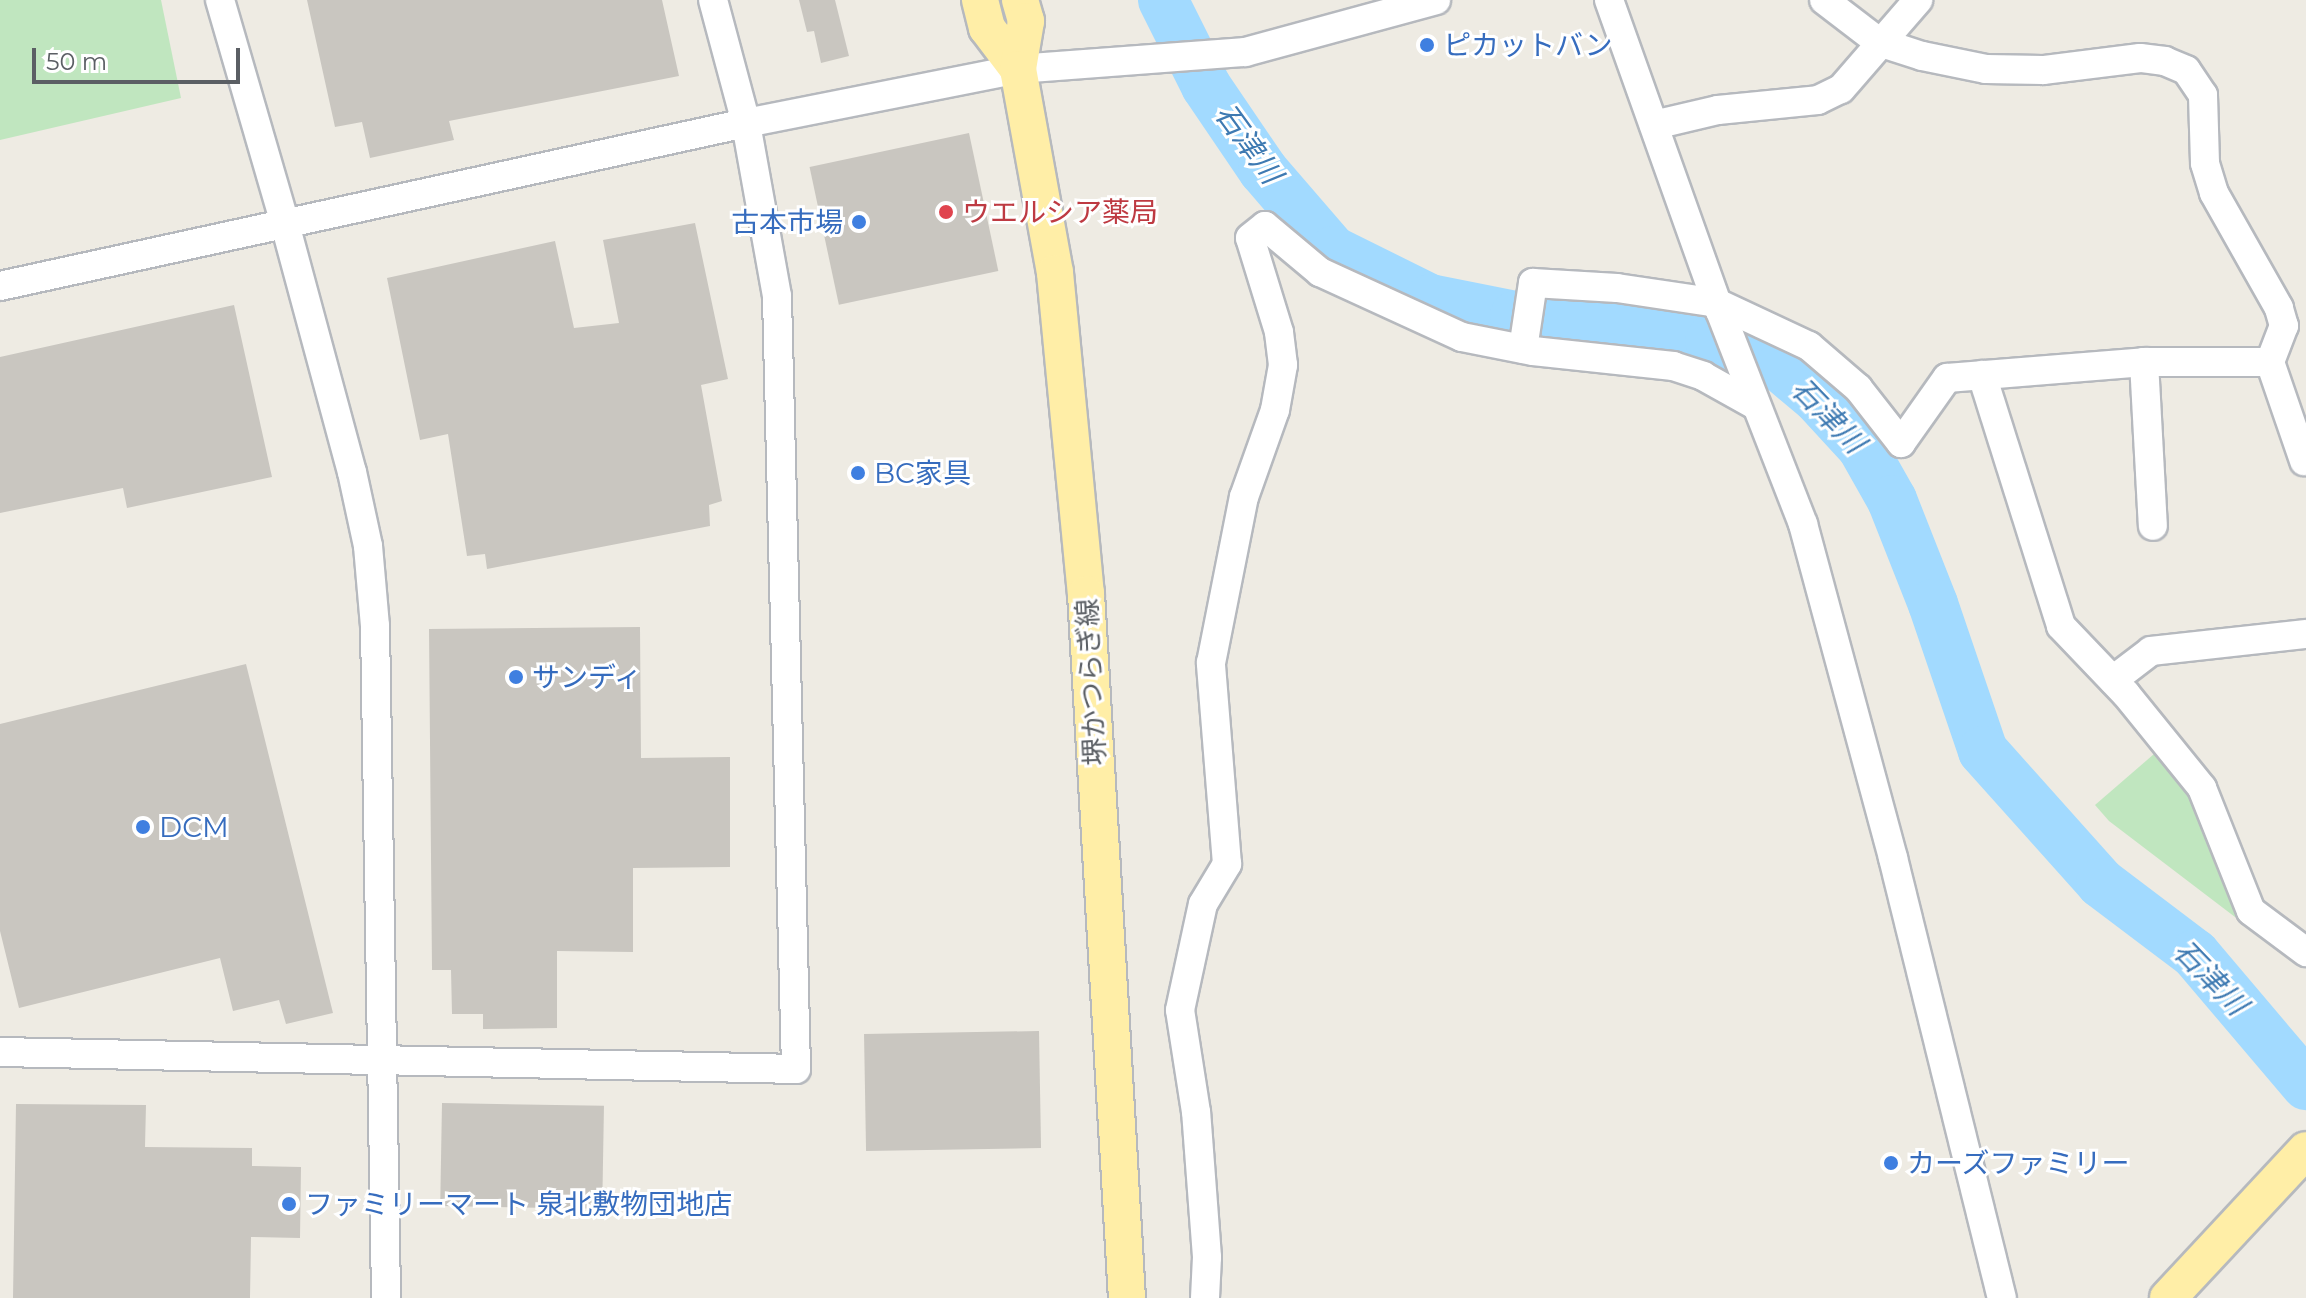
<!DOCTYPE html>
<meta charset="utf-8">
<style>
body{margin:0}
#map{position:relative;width:2306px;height:1298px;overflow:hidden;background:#eeebe3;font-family:Montserrat,"Noto Sans JP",sans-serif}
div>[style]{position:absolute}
.green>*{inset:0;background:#c0e6bf}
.river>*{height:50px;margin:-25px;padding:0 25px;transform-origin:25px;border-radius:25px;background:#a2daff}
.building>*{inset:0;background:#c9c6c0;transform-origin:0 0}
.roads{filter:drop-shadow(2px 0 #b6b9be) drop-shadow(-2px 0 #b6b9be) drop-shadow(0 2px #b6b9be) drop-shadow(0 -2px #b6b9be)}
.minor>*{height:28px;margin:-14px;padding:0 14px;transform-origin:14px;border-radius:14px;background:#fff}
.major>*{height:36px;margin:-18px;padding:0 18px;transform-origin:18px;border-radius:18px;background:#ffeea7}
.dots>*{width:22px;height:22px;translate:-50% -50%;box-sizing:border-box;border:4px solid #fff;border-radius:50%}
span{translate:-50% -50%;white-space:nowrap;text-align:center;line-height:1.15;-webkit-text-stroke:6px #fff;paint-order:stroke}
.shop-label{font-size:28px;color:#366cbe}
.left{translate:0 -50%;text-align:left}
.right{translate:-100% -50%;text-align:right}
.health-label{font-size:28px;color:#be3a42}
.street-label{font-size:28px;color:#5b5f64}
.water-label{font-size:30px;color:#3e7ab2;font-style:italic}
.scale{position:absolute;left:32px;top:48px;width:208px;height:36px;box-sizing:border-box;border:4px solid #5b5f64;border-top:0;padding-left:10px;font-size:24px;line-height:28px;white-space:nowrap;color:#5b5f64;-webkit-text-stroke:6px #fff;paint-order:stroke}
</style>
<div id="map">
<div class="green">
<div style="clip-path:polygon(0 0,161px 0,181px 98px,0 140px)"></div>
<div style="clip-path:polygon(2154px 754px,2189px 796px,2237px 915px,2235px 917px,2109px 821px,2095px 805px)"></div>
</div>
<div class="river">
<div style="left:1163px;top:0;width:96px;rotate:63.4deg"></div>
<div style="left:1206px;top:86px;width:102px;rotate:55.8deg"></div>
<div style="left:1263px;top:170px;width:107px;rotate:49.2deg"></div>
<div style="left:1333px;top:251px;width:108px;rotate:26.3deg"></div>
<div style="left:1430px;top:299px;width:87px;rotate:11.3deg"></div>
<div style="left:1515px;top:316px;width:197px;rotate:7.3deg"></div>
<div style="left:1710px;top:341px;width:75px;rotate:20.4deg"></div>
<div style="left:1780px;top:367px;width:50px;rotate:40.1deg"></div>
<div style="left:1818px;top:399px;width:65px;rotate:47.5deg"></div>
<div style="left:1862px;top:447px;width:61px;rotate:60.5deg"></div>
<div style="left:1892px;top:500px;width:112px;rotate:68.5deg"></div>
<div style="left:1933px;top:604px;width:155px;rotate:71.2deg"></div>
<div style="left:1983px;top:751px;width:177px;rotate:48.2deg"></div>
<div style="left:2101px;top:883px;width:118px;rotate:37.1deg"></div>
<div style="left:2195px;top:954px;width:172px;rotate:49.7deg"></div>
</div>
<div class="building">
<div style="clip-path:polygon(307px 0,662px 0,679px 76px,449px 121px,454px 140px,370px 158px,362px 122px,335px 127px)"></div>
<div style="clip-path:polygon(799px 0,835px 0,849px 56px,821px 63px,814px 31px,807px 32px)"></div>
<div style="left:969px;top:133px;width:141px;height:163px;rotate:78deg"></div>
<div style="clip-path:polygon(695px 223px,728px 379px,701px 385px,722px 501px,709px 505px,710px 526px,487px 569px,485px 554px,467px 556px,448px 434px,420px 440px,387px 278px,555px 241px,574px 328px,619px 323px,603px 240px)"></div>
<div style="clip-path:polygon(234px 305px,272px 477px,127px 508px,123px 488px,0 513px,0 357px)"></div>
<div style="clip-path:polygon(640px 627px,641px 758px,730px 757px,730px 867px,633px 868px,633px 952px,557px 951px,557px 1028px,483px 1029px,483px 1014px,452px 1014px,451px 970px,432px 970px,429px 629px)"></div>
<div style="clip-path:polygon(246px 664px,333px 1013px,286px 1024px,279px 1000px,233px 1011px,220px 958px,19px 1008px,0 931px,0 724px)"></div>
<div style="left:1039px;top:1031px;width:117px;height:175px;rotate:89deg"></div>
<div style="left:442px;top:1103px;width:162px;height:103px;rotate:1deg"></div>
<div style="clip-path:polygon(16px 1104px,146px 1105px,145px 1147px,252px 1148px,252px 1166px,301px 1167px,300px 1238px,251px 1237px,250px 1298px,13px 1298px)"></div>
</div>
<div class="roads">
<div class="minor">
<div style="left:220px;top:0;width:233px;rotate:73.8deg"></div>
<div style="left:285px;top:224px;width:257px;rotate:74.9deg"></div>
<div style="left:352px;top:472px;width:76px;rotate:77.8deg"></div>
<div style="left:368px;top:546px;width:80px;rotate:85deg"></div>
<div style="left:375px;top:626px;width:672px;rotate:89.06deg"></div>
<div style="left:1609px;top:0;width:330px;rotate:70.4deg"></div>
<div style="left:1720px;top:311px;width:229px;rotate:68.7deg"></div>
<div style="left:1803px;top:524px;width:346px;rotate:74.9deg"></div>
<div style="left:1893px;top:858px;width:453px;rotate:76.1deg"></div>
<div style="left:1654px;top:125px;width:66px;rotate:-13.2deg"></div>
<div style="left:1718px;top:110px;width:100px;rotate:-5.7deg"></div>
<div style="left:1818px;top:100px;width:25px;rotate:-26deg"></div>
<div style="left:1841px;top:89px;width:118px;rotate:-49.1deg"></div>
<div style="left:0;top:286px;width:764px;rotate:-12.33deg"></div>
<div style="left:746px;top:123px;width:277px;rotate:-11.2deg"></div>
<div style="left:1018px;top:69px;width:228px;rotate:-4.3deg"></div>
<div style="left:1245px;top:52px;width:198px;rotate:-15.2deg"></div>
<div style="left:1523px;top:349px;width:67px;rotate:-81.4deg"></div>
<div style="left:1533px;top:283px;width:84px;rotate:3.4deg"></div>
<div style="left:1617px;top:288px;width:101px;rotate:8.5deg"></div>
<div style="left:1717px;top:303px;width:102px;rotate:25.1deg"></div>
<div style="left:1809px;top:346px;width:65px;rotate:40.6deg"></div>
<div style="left:1858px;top:388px;width:70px;rotate:52deg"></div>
<div style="left:1901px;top:443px;width:80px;rotate:-54.7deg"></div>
<div style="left:1947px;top:378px;width:198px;rotate:-4.6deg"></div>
<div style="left:2144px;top:362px;width:126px"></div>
<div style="left:2270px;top:362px;width:39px;rotate:-69deg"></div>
<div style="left:2284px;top:326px;width:19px;rotate:-106deg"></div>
<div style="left:2279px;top:308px;width:132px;rotate:-119.5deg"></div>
<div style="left:2214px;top:193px;width:31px;rotate:-107deg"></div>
<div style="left:2205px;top:163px;width:68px;rotate:-91.7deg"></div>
<div style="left:2203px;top:95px;width:30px;rotate:-124deg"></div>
<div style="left:2186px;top:70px;width:23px;rotate:-157deg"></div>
<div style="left:2165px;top:61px;width:25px;rotate:-173deg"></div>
<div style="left:2140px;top:58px;width:98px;rotate:172.9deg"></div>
<div style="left:2043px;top:70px;width:57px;rotate:-179deg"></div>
<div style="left:1986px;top:69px;width:65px;rotate:-168.5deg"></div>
<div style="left:1922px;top:56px;width:45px;rotate:-162deg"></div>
<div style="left:1879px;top:42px;width:69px;rotate:-142.6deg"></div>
<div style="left:2144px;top:362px;width:164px;rotate:86.9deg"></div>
<div style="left:2270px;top:362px;width:105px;rotate:71deg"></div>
<div style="left:1982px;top:375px;width:263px;rotate:72.5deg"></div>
<div style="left:2061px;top:626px;width:94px;rotate:46.3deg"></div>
<div style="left:2126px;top:694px;width:121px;rotate:51deg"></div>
<div style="left:2202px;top:788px;width:132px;rotate:68.3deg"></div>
<div style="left:2251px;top:911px;width:69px;rotate:36.7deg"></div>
<div style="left:2113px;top:680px;width:48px;rotate:-37.3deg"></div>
<div style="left:2151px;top:651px;width:156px;rotate:-6.3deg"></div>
<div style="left:0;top:1052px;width:796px;rotate:1.22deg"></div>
<div style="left:796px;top:1069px;width:773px;rotate:-91.41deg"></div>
<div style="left:777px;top:296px;width:176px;rotate:-100.2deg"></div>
<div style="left:746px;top:123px;width:127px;rotate:-105deg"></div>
<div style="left:1205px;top:1298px;width:41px;rotate:-87.2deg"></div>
<div style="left:1207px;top:1257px;width:145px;rotate:-94.3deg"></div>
<div style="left:1196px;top:1112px;width:103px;rotate:-98.9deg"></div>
<div style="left:1180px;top:1010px;width:108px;rotate:-77.8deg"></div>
<div style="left:1203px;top:904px;width:47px;rotate:-59deg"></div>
<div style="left:1227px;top:864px;width:202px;rotate:-94.6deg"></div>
<div style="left:1211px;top:663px;width:169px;rotate:-78.8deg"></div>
<div style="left:1244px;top:497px;width:92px;rotate:-70.4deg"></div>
<div style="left:1275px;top:410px;width:46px;rotate:-79.9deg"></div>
<div style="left:1283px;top:365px;width:33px;rotate:-97deg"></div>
<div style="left:1279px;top:332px;width:98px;rotate:-107.1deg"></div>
<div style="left:1250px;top:238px;width:19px;rotate:-39deg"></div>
<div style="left:1265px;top:226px;width:72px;rotate:39.9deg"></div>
<div style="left:1320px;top:272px;width:156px;rotate:24.6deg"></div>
<div style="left:1462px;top:337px;width:72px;rotate:11.2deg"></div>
<div style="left:1533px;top:351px;width:141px;rotate:6.1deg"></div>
<div style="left:1673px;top:366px;width:32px;rotate:18deg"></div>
<div style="left:1703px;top:376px;width:60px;rotate:29.1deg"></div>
</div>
<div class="major">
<div style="left:980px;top:0;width:29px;rotate:76deg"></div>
<div style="left:987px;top:28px;width:51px;rotate:52.9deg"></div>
<div style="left:1020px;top:0;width:22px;rotate:74deg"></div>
<div style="left:1026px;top:21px;width:49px;rotate:99.5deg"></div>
<div style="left:1018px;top:69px;width:207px;rotate:79.7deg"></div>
<div style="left:1055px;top:273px;width:322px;rotate:84.5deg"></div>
<div style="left:1086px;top:594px;width:705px;rotate:86.67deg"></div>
<div style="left:2168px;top:1298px;width:202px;rotate:-47deg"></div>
</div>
</div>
<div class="dots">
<div style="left:1427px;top:45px;background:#3f7fe0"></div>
<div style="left:946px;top:212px;background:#e0444e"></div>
<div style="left:859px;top:222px;background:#3f7fe0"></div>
<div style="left:858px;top:473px;background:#3f7fe0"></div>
<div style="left:516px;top:677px;background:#3f7fe0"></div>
<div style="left:143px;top:827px;background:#3f7fe0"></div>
<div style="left:1891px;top:1163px;background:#3f7fe0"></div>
<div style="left:289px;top:1204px;background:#3f7fe0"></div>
</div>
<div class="shop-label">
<span class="left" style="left:1443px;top:45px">ピカットバン</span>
<span class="right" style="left:843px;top:222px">古本市場</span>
<span class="left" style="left:874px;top:473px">BC家具</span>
<span class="left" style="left:532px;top:677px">サンディ</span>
<span class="left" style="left:159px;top:827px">DCM</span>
<span class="left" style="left:1907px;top:1163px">カーズファミリー</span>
<span class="left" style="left:305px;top:1204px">ファミリーマート 泉北敷物団地店</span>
</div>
<div class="health-label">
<span class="left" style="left:962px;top:212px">ウエルシア薬局</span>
</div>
<div class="street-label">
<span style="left:1091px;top:682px;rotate:-93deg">堺かつらぎ線</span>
</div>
<div class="water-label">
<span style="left:1248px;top:144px;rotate:54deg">石津川</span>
<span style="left:1828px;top:416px;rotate:46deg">石津川</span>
<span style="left:2210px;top:978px;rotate:46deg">石津川</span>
</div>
<div class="scale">50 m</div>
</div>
